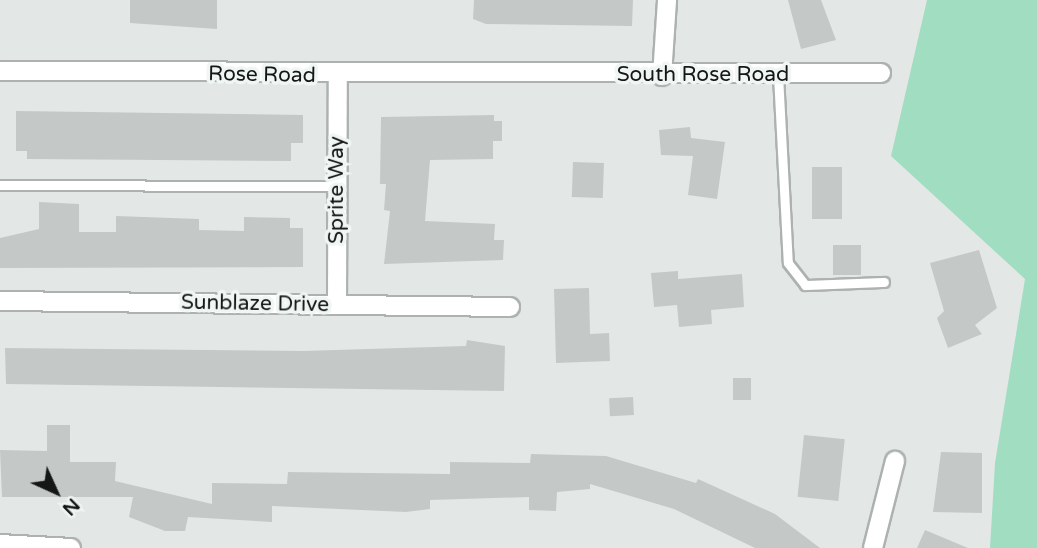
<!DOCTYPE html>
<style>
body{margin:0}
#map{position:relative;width:1037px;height:548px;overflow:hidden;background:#e3e8e6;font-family:"Varela Round",sans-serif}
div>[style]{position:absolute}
.green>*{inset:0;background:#a0ddc1}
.building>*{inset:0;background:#c4c9c7;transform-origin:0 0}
.roads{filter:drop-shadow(2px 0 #adb2af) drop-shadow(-2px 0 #adb2af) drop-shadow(0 2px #adb2af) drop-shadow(0 -2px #adb2af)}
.lane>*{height:9px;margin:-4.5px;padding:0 4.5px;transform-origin:4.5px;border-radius:4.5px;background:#fff}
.street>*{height:18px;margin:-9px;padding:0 9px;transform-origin:9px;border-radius:9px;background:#fff}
span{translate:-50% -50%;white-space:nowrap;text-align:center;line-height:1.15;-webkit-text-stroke:7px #f0f6f3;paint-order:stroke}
.street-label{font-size:21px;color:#151716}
.north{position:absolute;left:21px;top:457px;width:70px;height:70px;-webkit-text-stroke:5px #f0f6f3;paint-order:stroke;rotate:135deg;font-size:19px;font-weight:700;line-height:28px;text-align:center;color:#151716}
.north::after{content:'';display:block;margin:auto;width:24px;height:32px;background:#151716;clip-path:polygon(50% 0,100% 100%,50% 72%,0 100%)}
</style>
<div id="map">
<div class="green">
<div style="clip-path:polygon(927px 0,1037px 0,1037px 548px,990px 548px,995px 463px,1025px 279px,891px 156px)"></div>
</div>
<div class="building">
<div style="clip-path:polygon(130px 0,217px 0,217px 29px,130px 23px)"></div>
<div style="clip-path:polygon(474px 0,633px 0,632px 26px,486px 24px,473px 19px)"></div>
<div style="clip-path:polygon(788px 0,821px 0,836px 40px,801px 49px)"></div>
<div style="clip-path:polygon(16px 111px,303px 115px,303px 143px,291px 143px,291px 161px,27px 159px,27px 151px,16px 151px)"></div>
<div style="clip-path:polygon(494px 115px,494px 121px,502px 121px,502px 141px,493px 141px,493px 159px,430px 160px,425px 221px,495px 224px,494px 240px,504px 240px,503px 260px,384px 264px,390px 211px,384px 210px,386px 184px,380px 184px,381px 117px)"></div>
<div style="clip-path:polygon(690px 127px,691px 138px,725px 142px,717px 199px,688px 195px,693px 156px,661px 155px,659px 130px)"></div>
<div style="left:573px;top:162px;width:31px;height:35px;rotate:2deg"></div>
<div style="left:812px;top:167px;width:30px;height:52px"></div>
<div style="clip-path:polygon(39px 202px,79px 204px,79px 232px,116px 232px,116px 216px,199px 219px,199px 230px,244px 231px,244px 217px,290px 218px,290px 228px,303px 228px,303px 267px,0 268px,0 238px,39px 229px)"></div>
<div style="left:833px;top:245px;width:28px;height:30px"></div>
<div style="clip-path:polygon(979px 250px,997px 308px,975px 325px,982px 334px,948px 348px,937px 318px,944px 311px,930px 263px)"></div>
<div style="clip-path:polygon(678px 271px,678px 279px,742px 274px,744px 307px,711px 310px,712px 324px,679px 327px,677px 305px,654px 307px,651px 273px)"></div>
<div style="clip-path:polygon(589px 288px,590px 334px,609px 333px,610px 361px,556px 363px,554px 289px)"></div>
<div style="clip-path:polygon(467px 340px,505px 346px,504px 391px,6px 384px,5px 348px,303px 351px,466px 346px)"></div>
<div style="left:733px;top:378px;width:18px;height:22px"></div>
<div style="left:633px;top:397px;width:18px;height:24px;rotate:87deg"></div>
<div style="clip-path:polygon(47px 425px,70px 425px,70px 462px,116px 462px,115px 481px,212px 504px,212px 483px,287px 484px,288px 472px,450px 474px,450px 462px,530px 463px,531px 454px,606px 456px,696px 483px,698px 479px,775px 514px,820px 548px,755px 548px,674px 509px,590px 484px,590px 489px,557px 492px,556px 511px,529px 510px,529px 497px,430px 500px,430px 509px,406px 512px,272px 506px,272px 522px,188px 517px,185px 531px,165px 531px,129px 517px,133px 497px,2px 497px,0 450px,47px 451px)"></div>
<div style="left:804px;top:435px;width:41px;height:62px;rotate:6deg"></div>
<div style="clip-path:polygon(941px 452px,982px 453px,982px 513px,933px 512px)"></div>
<div style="clip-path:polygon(925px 530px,968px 548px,917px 548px)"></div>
</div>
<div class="roads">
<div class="lane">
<div style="left:778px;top:75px;width:188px;rotate:87deg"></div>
<div style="left:788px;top:263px;width:28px;rotate:52deg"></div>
<div style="left:805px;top:285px;width:79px;rotate:-2.2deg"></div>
<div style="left:0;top:185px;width:337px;rotate:0.2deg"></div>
</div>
<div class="street">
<div style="left:0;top:71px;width:881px;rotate:0.13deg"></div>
<div style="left:662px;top:76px;width:76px;rotate:-86.2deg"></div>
<div style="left:0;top:301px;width:510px;rotate:0.67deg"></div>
<div style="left:337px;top:305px;width:230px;rotate:-89.8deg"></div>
<div style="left:0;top:544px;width:71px;rotate:3.2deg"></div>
<div style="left:873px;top:548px;width:90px;rotate:-75.8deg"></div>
</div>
</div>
<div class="street-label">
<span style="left:262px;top:75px;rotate:1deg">Rose Road</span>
<span style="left:703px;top:75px">South Rose Road</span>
<span style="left:337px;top:190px;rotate:-90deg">Sprite Way</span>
<span style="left:255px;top:304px;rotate:1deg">Sunblaze Drive</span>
</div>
<div class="north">N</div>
</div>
